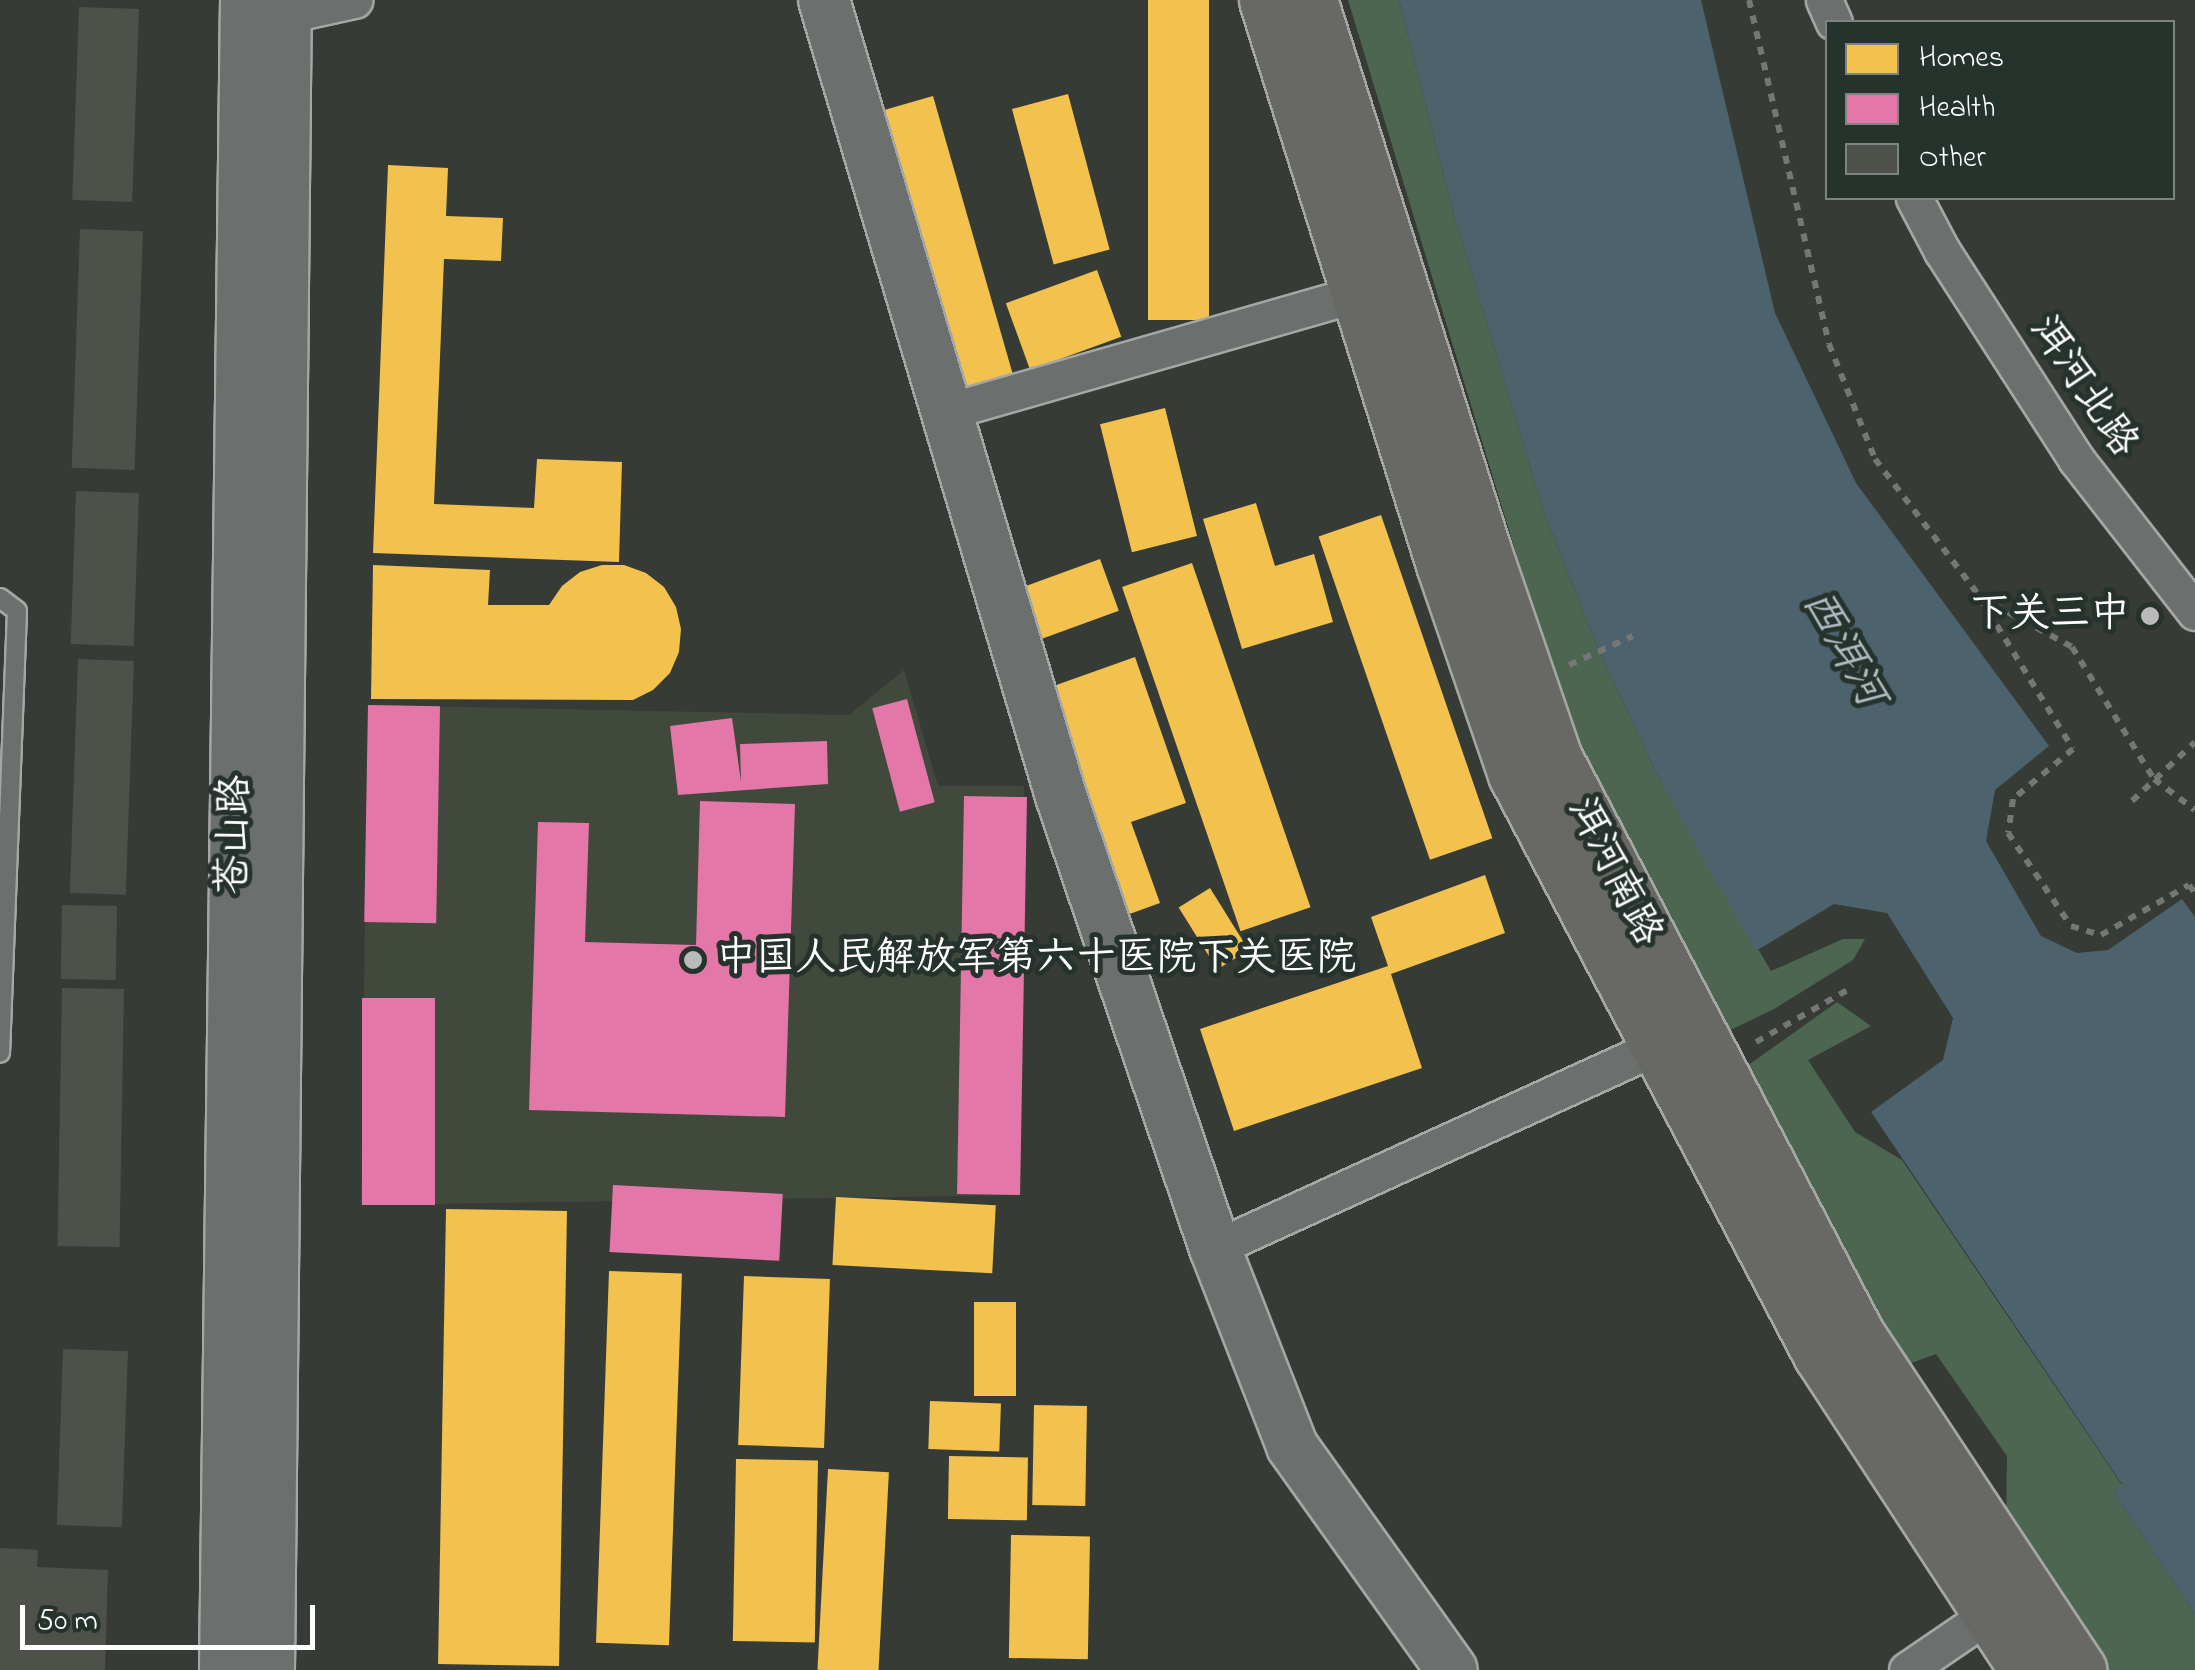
<!DOCTYPE html>
<meta charset="utf-8">
<style>
body{margin:0}
#map{position:relative;width:2195px;height:1670px;overflow:hidden;background:#363b36;font-family:"Indie Flower","LXGW WenKai TC",sans-serif}
div>[style]{position:absolute}
.built>*{inset:0;background:#41493d}
.green>*{inset:0;background:#4c6651}
.water>*{inset:0;background:#4c626d}
.homes>*{inset:0;background:#f2c14e;transform-origin:0 0}
.health>*{inset:0;background:#e377a8;transform-origin:0 0}
.building>*{inset:0;background:#4e504a;transform-origin:0 0}
.path>*{height:6px;margin-top:-3px;transform-origin:0;background:repeating-linear-gradient(90deg,#757776 0 8px,transparent 0 16px)}
.roads{filter:drop-shadow(2px 0 #a5a7a5) drop-shadow(-2px 0 #a5a7a5) drop-shadow(0 2px #a5a7a5) drop-shadow(0 -2px #a5a7a5)}
.lane>*{height:18px;margin:-9px;padding:0 9px;transform-origin:9px;border-radius:9px;background:#6b6f6d}
.street>*{height:35px;margin:-17.5px;padding:0 17.5px;transform-origin:17.5px;border-radius:17.5px;background:#6b6f6d}
.secondary>*{height:50px;margin:-25px;padding:0 25px;transform-origin:25px;border-radius:25px;background:#6b6f6d}
.primary>*{height:55px;margin:-27.5px;padding:0 27.5px;transform-origin:27.5px;border-radius:27.5px;background:#686965}
.dots>*{width:28px;height:28px;translate:-50% -50%;box-sizing:border-box;border:5px solid #26332d;border-radius:50%}
span{translate:-50% -50%;white-space:nowrap;text-align:center;line-height:1.15;-webkit-text-stroke:10px #26332d;paint-order:stroke}
.street-label{font-size:40px;color:#fff}
.poi-label{font-size:40px;color:#fff}
.right{translate:-100% -50%;text-align:right}
.left{translate:0 -50%;text-align:left}
.water-label{font-size:42px;color:#afbac0;font-style:italic}
.legend{position:absolute;left:1825px;top:20px;width:350px;height:180px;box-sizing:border-box;background:#26332d;border:2px solid #7d8581;margin:0;padding:12px 18px;list-style:none;font-size:30px;color:#fff}
.legend li{display:flex;align-items:center;gap:20px;height:50px}
.legend b{width:50px;border:2px solid #7d8581}
.scale{position:absolute;left:20px;top:1605px;width:295px;height:45px;box-sizing:border-box;border:5px solid #fff;border-top:0;padding-left:12px;font-size:30px;line-height:35px;white-space:nowrap;color:#fff;-webkit-text-stroke:8px #26332d;paint-order:stroke}
</style>
<div id="map">
<div class="built">
<div style="clip-path:polygon(904px 670px,938px 786px,1024px 786px,1020px 1195px,361px 1205px,368px 705px,849px 715px)"></div>
</div>
<div class="green">
<div style="clip-path:polygon(1348px 0,1399px 0,1451px 204px,1544px 512px,1598px 648px,1660px 781px,1771px 971px,1843px 939px,1865px 939px,1853px 960px,1774px 1009px,1716px 1037px,1577px 754px)"></div>
<div style="clip-path:polygon(1837px 1002px,1871px 1026px,1808px 1060px,1855px 1132px,1902px 1160px,2122px 1485px,2114px 1493px,2195px 1614px,2195px 1670px,2104px 1670px,2006px 1527px,2007px 1456px,1936px 1354px,1900px 1367px,1740px 1071px)"></div>
</div>
<div class="water">
<div style="clip-path:polygon(1399px 0,1701px 0,1775px 313px,1856px 483px,2049px 746px,1995px 790px,1986px 841px,2041px 936px,2077px 953px,2108px 950px,2182px 899px,2195px 917px,2195px 1614px,2114px 1493px,2122px 1484px,1871px 1112px,1943px 1060px,1953px 1018px,1887px 913px,1834px 904px,1756px 951px,1660px 781px,1598px 648px,1544px 512px,1451px 204px)"></div>
</div>
<div class="homes">
<div style="left:1148px;top:0;width:61px;height:320px"></div>
<div style="left:1068px;top:94px;width:161px;height:58px;rotate:75deg"></div>
<div style="left:933px;top:96px;width:289px;height:57px;rotate:74deg"></div>
<div style="clip-path:polygon(388px 165px,448px 168px,446px 216px,503px 218px,501px 261px,444px 259px,434px 504px,534px 508px,537px 459px,622px 462px,619px 562px,373px 553px)"></div>
<div style="left:1097px;top:270px;width:71px;height:97px;rotate:70deg"></div>
<div style="left:1165px;top:408px;width:132px;height:67px;rotate:76deg"></div>
<div style="clip-path:polygon(1256px 503px,1275px 566px,1314px 554px,1333px 622px,1242px 649px,1203px 519px)"></div>
<div style="left:1381px;top:515px;width:342px;height:66px;rotate:71deg"></div>
<div style="left:1100px;top:559px;width:55px;height:81px;rotate:70deg"></div>
<div style="left:1192px;top:563px;width:364px;height:74px;rotate:71deg"></div>
<div style="clip-path:polygon(373px 565px,490px 570px,488px 605px,549px 605px,562px 586px,580px 572px,602px 565px,624px 565px,646px 573px,664px 587px,676px 607px,681px 629px,679px 652px,670px 673px,653px 690px,633px 700px,371px 699px)"></div>
<div style="clip-path:polygon(1135px 657px,1186px 803px,1131px 822px,1160px 903px,1124px 916px,1045px 689px)"></div>
<div style="clip-path:polygon(1485px 875px,1505px 933px,1391px 974px,1422px 1068px,1234px 1131px,1200px 1029px,1388px 966px,1371px 917px)"></div>
<div style="left:1210px;top:888px;width:73px;height:37px;rotate:58deg"></div>
<div style="left:836px;top:1197px;width:160px;height:68px;rotate:3deg"></div>
<div style="left:446px;top:1209px;width:121px;height:455px;rotate:1deg"></div>
<div style="left:609px;top:1271px;width:73px;height:372px;rotate:2deg"></div>
<div style="left:744px;top:1276px;width:86px;height:169px;rotate:2deg"></div>
<div style="left:974px;top:1302px;width:42px;height:94px"></div>
<div style="left:930px;top:1401px;width:71px;height:48px;rotate:2deg"></div>
<div style="left:1034px;top:1405px;width:53px;height:100px;rotate:1deg"></div>
<div style="left:949px;top:1456px;width:79px;height:63px;rotate:1deg"></div>
<div style="left:736px;top:1459px;width:82px;height:182px;rotate:1deg"></div>
<div style="left:828px;top:1469px;width:61px;height:201px;rotate:3deg"></div>
<div style="left:1011px;top:1535px;width:79px;height:123px;rotate:1deg"></div>
</div>
<div class="health">
<div style="left:907px;top:699px;width:107px;height:36px;rotate:75deg"></div>
<div style="left:368px;top:705px;width:72px;height:217px;rotate:1deg"></div>
<div style="clip-path:polygon(732px 718px,741px 782px,740px 744px,827px 741px,828px 784px,678px 795px,670px 726px)"></div>
<div style="left:964px;top:796px;width:63px;height:398px;rotate:1deg"></div>
<div style="clip-path:polygon(700px 801px,795px 804px,785px 1117px,529px 1110px,538px 822px,589px 823px,585px 942px,696px 945px)"></div>
<div style="left:362px;top:998px;width:73px;height:207px"></div>
<div style="left:613px;top:1185px;width:170px;height:67px;rotate:3deg"></div>
</div>
<div class="building">
<div style="left:79px;top:7px;width:60px;height:193px;rotate:2deg"></div>
<div style="left:80px;top:229px;width:63px;height:239px;rotate:2deg"></div>
<div style="left:76px;top:491px;width:63px;height:153px;rotate:2deg"></div>
<div style="left:78px;top:659px;width:56px;height:234px;rotate:2deg"></div>
<div style="left:62px;top:905px;width:55px;height:74px;rotate:1deg"></div>
<div style="left:62px;top:988px;width:62px;height:258px;rotate:1deg"></div>
<div style="left:63px;top:1349px;width:65px;height:176px;rotate:2deg"></div>
<div style="clip-path:polygon(0 1548px,38px 1550px,37px 1567px,108px 1570px,105px 1670px,0 1670px)"></div>
</div>
<div class="path">
<div style="left:1749px;top:0;width:353px;rotate:76.9deg"></div>
<div style="left:1829px;top:344px;width:124px;rotate:68.2deg"></div>
<div style="left:1875px;top:459px;width:173px;rotate:52.7deg"></div>
<div style="left:1980px;top:597px;width:105px;rotate:28.5deg"></div>
<div style="left:2072px;top:647px;width:155px;rotate:58.2deg"></div>
<div style="left:2154px;top:779px;width:51px;rotate:37.1deg"></div>
<div style="left:1980px;top:598px;width:177px;rotate:58.4deg"></div>
<div style="left:2073px;top:749px;width:78px;rotate:140.2deg"></div>
<div style="left:2013px;top:799px;width:34px;rotate:98deg"></div>
<div style="left:2008px;top:833px;width:112px;rotate:55.9deg"></div>
<div style="left:2071px;top:926px;width:31px;rotate:17deg"></div>
<div style="left:2101px;top:935px;width:101px;rotate:-29.6deg"></div>
<div style="left:2189px;top:885px;width:10px;rotate:53deg"></div>
<div style="left:1569px;top:665px;width:70px;rotate:-24.4deg"></div>
<div style="left:2132px;top:801px;width:86px;rotate:-43.1deg"></div>
<div style="left:1756px;top:1042px;width:109px;rotate:-29.6deg"></div>
</div>
<div class="roads">
<div class="lane">
<div style="left:0;top:598px;width:21px;rotate:37deg"></div>
<div style="left:17px;top:611px;width:442px;rotate:92.2deg"></div>
</div>
<div class="street">
<div style="left:1824px;top:0;width:24px;rotate:66deg"></div>
<div style="left:286px;top:15px;width:70px;rotate:-12.4deg"></div>
<div style="left:1914px;top:198px;width:60px;rotate:62.2deg"></div>
<div style="left:1942px;top:251px;width:247px;rotate:57.2deg"></div>
<div style="left:2076px;top:459px;width:194px;rotate:52.1deg"></div>
<div style="left:945px;top:412px;width:431px;rotate:-16deg"></div>
<div style="left:1215px;top:1248px;width:487px;rotate:-24.5deg"></div>
<div style="left:1907px;top:1670px;width:99px;rotate:-34.3deg"></div>
</div>
<div class="secondary">
<div style="left:824px;top:0;width:831px;rotate:73.42deg"></div>
<div style="left:1061px;top:796px;width:478px;rotate:71.2deg"></div>
<div style="left:1215px;top:1248px;width:212px;rotate:68.7deg"></div>
<div style="left:1292px;top:1446px;width:275px;rotate:54.5deg"></div>
<div style="left:225px;top:1670px;width:1670px;rotate:-89.28deg"></div>
<div style="left:269px;top:1670px;width:1670px;rotate:-89.42deg"></div>
</div>
<div class="primary">
<div style="left:1267px;top:0;width:591px;rotate:72.58deg"></div>
<div style="left:1444px;top:564px;width:222px;rotate:71.1deg"></div>
<div style="left:1516px;top:774px;width:655px;rotate:62.26deg"></div>
<div style="left:1821px;top:1354px;width:378px;rotate:56.8deg"></div>
<div style="left:1309px;top:0;width:578px;rotate:72.47deg"></div>
<div style="left:1483px;top:551px;width:219px;rotate:71.1deg"></div>
<div style="left:1554px;top:758px;width:650px;rotate:62.33deg"></div>
<div style="left:1856px;top:1334px;width:403px;rotate:56.5deg"></div>
</div>
</div>
<div class="dots">
<div style="left:2150px;top:616px;background:#b9bab9"></div>
<div style="left:693px;top:960px;background:#b9bab9"></div>
</div>
<div class="street-label">
<span style="left:2082px;top:387px;rotate:56deg">洱河北路</span>
<span style="left:236px;top:835px;rotate:-89deg">苍山路</span>
<span style="left:1613px;top:872px;rotate:63deg">洱河南路</span>
</div>
<div class="poi-label">
<span class="right" style="left:2130px;top:616px">下关三中</span>
<span class="left" style="left:716px;top:960px">中国人民解放军第六十医院下关医院</span>
</div>
<div class="water-label">
<span style="left:1842px;top:649px;rotate:61deg">西洱河</span>
</div>
<ul class="legend">
<li><b style="height:28px;background:#f2c14e"></b>Homes</li>
<li><b style="height:28px;background:#e377a8"></b>Health</li>
<li><b style="height:28px;background:#4e504a"></b>Other</li>
</ul>
<div class="scale">50 m</div>
</div>
